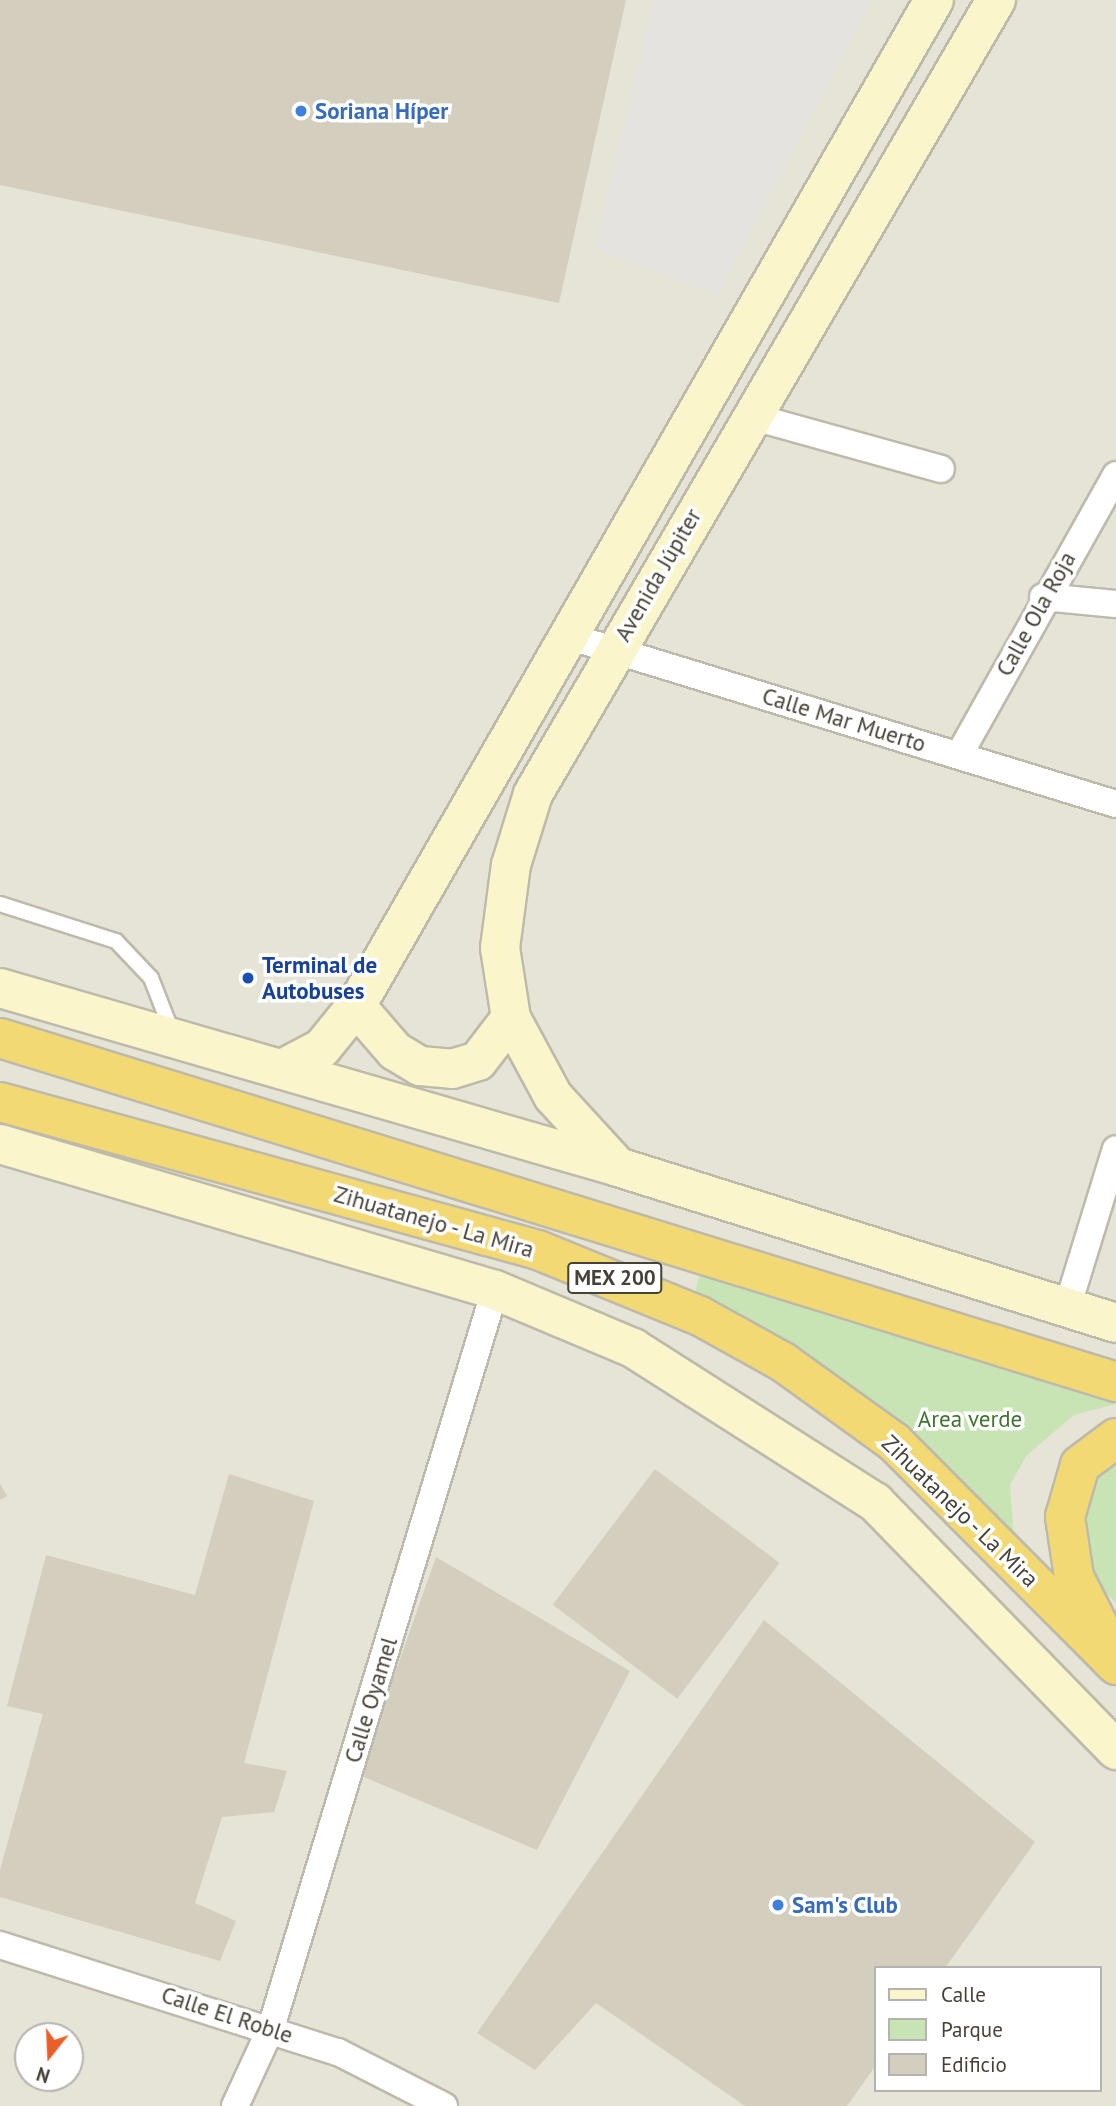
<!DOCTYPE html>
<meta charset="utf-8">
<style>
body{margin:0}
#map{position:relative;width:1116px;height:2106px;overflow:hidden;background:#f3f1e8;font-family:"PT Sans",sans-serif}
div>[style]{position:absolute}
.residential>*{inset:0;background:#e6e3d7}
.green>*{inset:0;background:#c8e4b4}
.parking>*{inset:0;background:#e4e3e0}
.building>*{inset:0;background:#d4cebf;transform-origin:0 0}
.roads{filter:drop-shadow(2px 0 #bebaab) drop-shadow(-2px 0 #bebaab) drop-shadow(0 2px #bebaab) drop-shadow(0 -2px #bebaab)}
.lane>*{height:14px;margin:-7px;padding:0 7px;transform-origin:7px;border-radius:7px;background:#fff}
.street>*{height:26px;margin:-13px;padding:0 13px;transform-origin:13px;border-radius:13px;background:#fff}
.secondary>*{height:38px;margin:-19px;padding:0 19px;transform-origin:19px;border-radius:19px;background:#faf5cb}
.highway>*{height:38px;margin:-19px;padding:0 19px;transform-origin:19px;border-radius:19px;background:#f3d973}
.dots>*{width:19px;height:19px;translate:-50% -50%;box-sizing:border-box;border:4px solid #fff;border-radius:50%}
span{translate:-50% -50%;white-space:nowrap;text-align:center;line-height:1.15;-webkit-text-stroke:7px #fff;paint-order:stroke}
.shield-label span{padding:2px 5px;background:#fff;border:2px solid;border-radius:5px;-webkit-text-stroke-width:0}
.shield-label{font-size:21px;color:#464237;font-weight:700}
.shop-label{font-size:23px;color:#366cbe;font-weight:700}
.left{translate:0 -50%;text-align:left}
.street-label{font-size:23px;color:#464237}
.transit-label{font-size:23px;color:#164399;font-weight:700}
.park-label{font-size:23px;color:#40732f}
.legend{position:absolute;left:874px;top:1966px;width:228px;height:126px;box-sizing:border-box;background:#fff;border:2px solid #b5b3af;margin:0;padding:9px 12px;list-style:none;font-size:21px;color:#464237}
.legend li{display:flex;align-items:center;gap:14px;height:35px}
.legend b{width:35px;border:2px solid #b5b3af}
.north{position:absolute;left:14px;top:2022px;width:70px;height:70px;box-sizing:border-box;background:#fff;border:2px solid #b5b3af;border-radius:50%;rotate:198deg;font-size:19px;font-weight:700;line-height:28px;text-align:center;color:#464237}
.north::after{content:'';display:block;margin:auto;width:24px;height:32px;background:#ea5e28;clip-path:polygon(50% 0,100% 100%,50% 72%,0 100%)}
</style>
<div id="map">
<div class="residential">
<div style="clip-path:polygon(evenodd,0 0,1116px 0,1116px 2106px,0 2106px,0 0,876px 1968px,1100px 1968px,1100px 2090px,876px 2090px,876px 1968px,0 0,28px 2036px,70px 2036px,70px 2078px,28px 2078px,28px 2036px)"></div>
</div>
<div class="green">
<div style="clip-path:polygon(700px 1272px,1116px 1395px,1116px 1404px,1074px 1415px,1026px 1456px,1010px 1485px,1014px 1541px,692px 1306px)"></div>
<div style="clip-path:polygon(1116px 1455px,1116px 1603px,1091px 1577px,1076px 1505px,1082px 1484px)"></div>
</div>
<div class="parking">
<div style="clip-path:polygon(654px 0,871px 0,718px 295px,595px 249px)"></div>
</div>
<div class="building">
<div style="clip-path:polygon(0 0,626px 0,559px 303px,0 185px)"></div>
<div style="left:655px;top:1469px;width:156px;height:170px;rotate:37deg"></div>
<div style="clip-path:polygon(229px 1474px,314px 1501px,244px 1763px,287px 1771px,274px 1812px,222px 1817px,195px 1903px,236px 1921px,220px 1961px,0 1897px,0 1870px,43px 1714px,7px 1706px,46px 1555px,195px 1595px)"></div>
<div style="clip-path:polygon(0 1484px,7px 1496px,0 1500px)"></div>
<div style="clip-path:polygon(436px 1557px,630px 1671px,537px 1850px,359px 1775px)"></div>
<div style="clip-path:polygon(764px 1620px,1035px 1842px,945px 1968px,876px 1968px,876px 2065px,847px 2106px,745px 2106px,596px 2003px,535px 2070px,477px 2033px)"></div>
</div>
<div class="roads">
<div class="lane">
<div style="left:0;top:904px;width:122px;rotate:17.7deg"></div>
<div style="left:116px;top:941px;width:51px;rotate:46.6deg"></div>
<div style="left:151px;top:978px;width:58px;rotate:68.7deg"></div>
</div>
<div class="street">
<div style="left:750px;top:416px;width:198px;rotate:15.5deg"></div>
<div style="left:1043px;top:597px;width:73px;rotate:5.5deg"></div>
<div style="left:571px;top:637px;width:570px;rotate:17.04deg"></div>
<div style="left:959px;top:755px;width:321px;rotate:-60.7deg"></div>
<div style="left:1067px;top:1308px;width:166px;rotate:-72.9deg"></div>
<div style="left:0;top:1945px;width:355px;rotate:17.6deg"></div>
<div style="left:338px;top:2052px;width:119px;rotate:27deg"></div>
<div style="left:235px;top:2106px;width:86px;rotate:-65.2deg"></div>
<div style="left:271px;top:2028px;width:771px;rotate:-73.12deg"></div>
</div>
<div class="secondary">
<div style="left:0;top:988px;width:643px;rotate:16.15deg"></div>
<div style="left:618px;top:1167px;width:522px;rotate:17.39deg"></div>
<div style="left:356px;top:1006px;width:60px;rotate:49.1deg"></div>
<div style="left:395px;top:1051px;width:29px;rotate:31deg"></div>
<div style="left:420px;top:1066px;width:32px;rotate:5deg"></div>
<div style="left:452px;top:1069px;width:27px;rotate:-17deg"></div>
<div style="left:478px;top:1061px;width:54px;rotate:-52.5deg"></div>
<div style="left:282px;top:1069px;width:45px;rotate:-27.7deg"></div>
<div style="left:322px;top:1048px;width:54px;rotate:-51deg"></div>
<div style="left:356px;top:1006px;width:1160px;rotate:-60.12deg"></div>
<div style="left:0;top:1144px;width:516px;rotate:16.43deg"></div>
<div style="left:495px;top:1290px;width:150px;rotate:22.8deg"></div>
<div style="left:633px;top:1348px;width:287px;rotate:32.5deg"></div>
<div style="left:875px;top:1502px;width:346px;rotate:45.8deg"></div>
<div style="left:618px;top:1167px;width:96px;rotate:-132.5deg"></div>
<div style="left:553px;top:1096px;width:89px;rotate:-118.3deg"></div>
<div style="left:511px;top:1018px;width:71px;rotate:-98.9deg"></div>
<div style="left:500px;top:948px;width:84px;rotate:-82.5deg"></div>
<div style="left:511px;top:865px;width:74px;rotate:-72.8deg"></div>
<div style="left:533px;top:794px;width:919px;rotate:-59.75deg"></div>
</div>
<div class="highway">
<div style="left:0;top:1038px;width:1168px;rotate:17.13deg"></div>
<div style="left:0;top:1102px;width:558px;rotate:15.38deg"></div>
<div style="left:538px;top:1250px;width:175px;rotate:22.2deg"></div>
<div style="left:700px;top:1316px;width:95px;rotate:29deg"></div>
<div style="left:783px;top:1362px;width:137px;rotate:35.8deg"></div>
<div style="left:894px;top:1442px;width:315px;rotate:45.1deg"></div>
<div style="left:1106px;top:1640px;width:71px;rotate:-116.9deg"></div>
<div style="left:1074px;top:1577px;width:61px;rotate:-98.5deg"></div>
<div style="left:1065px;top:1517px;width:54px;rotate:-73.9deg"></div>
<div style="left:1080px;top:1465px;width:45px;rotate:-36.9deg"></div>
</div>
</div>
<div class="dots">
<div style="left:301px;top:111px;background:#3f7fe0"></div>
<div style="left:248px;top:978px;background:#1a4fb4"></div>
<div style="left:778px;top:1905px;background:#3f7fe0"></div>
</div>
<div class="shield-label">
<span style="left:615px;top:1278px">MEX 200</span>
</div>
<div class="shop-label">
<span class="left" style="left:315px;top:111px">Soriana Híper</span>
<span class="left" style="left:792px;top:1905px">Sam's Club</span>
</div>
<div class="street-label">
<span style="left:658px;top:575px;rotate:-60deg">Avenida Júpiter</span>
<span style="left:1036px;top:614px;rotate:-61deg">Calle Ola Roja</span>
<span style="left:844px;top:720px;rotate:17deg">Calle Mar Muerto</span>
<span style="left:434px;top:1222px;rotate:16deg">Zihuatanejo - La Mira</span>
<span style="left:960px;top:1511px;rotate:44deg">Zihuatanejo - La Mira</span>
<span style="left:371px;top:1700px;rotate:-73deg">Calle Oyamel</span>
<span style="left:227px;top:2015px;rotate:18deg">Calle El Roble</span>
</div>
<div class="transit-label">
<span class="left" style="left:262px;top:978px">Terminal de<br>Autobuses</span>
</div>
<div class="park-label">
<span style="left:970px;top:1419px">Area verde</span>
</div>
<ul class="legend">
<li><b style="height:9px;background:#faf5cb"></b>Calle</li>
<li><b style="height:19px;background:#c8e4b4"></b>Parque</li>
<li><b style="height:19px;background:#d4cebf"></b>Edificio</li>
</ul>
<div class="north">N</div>
</div>
